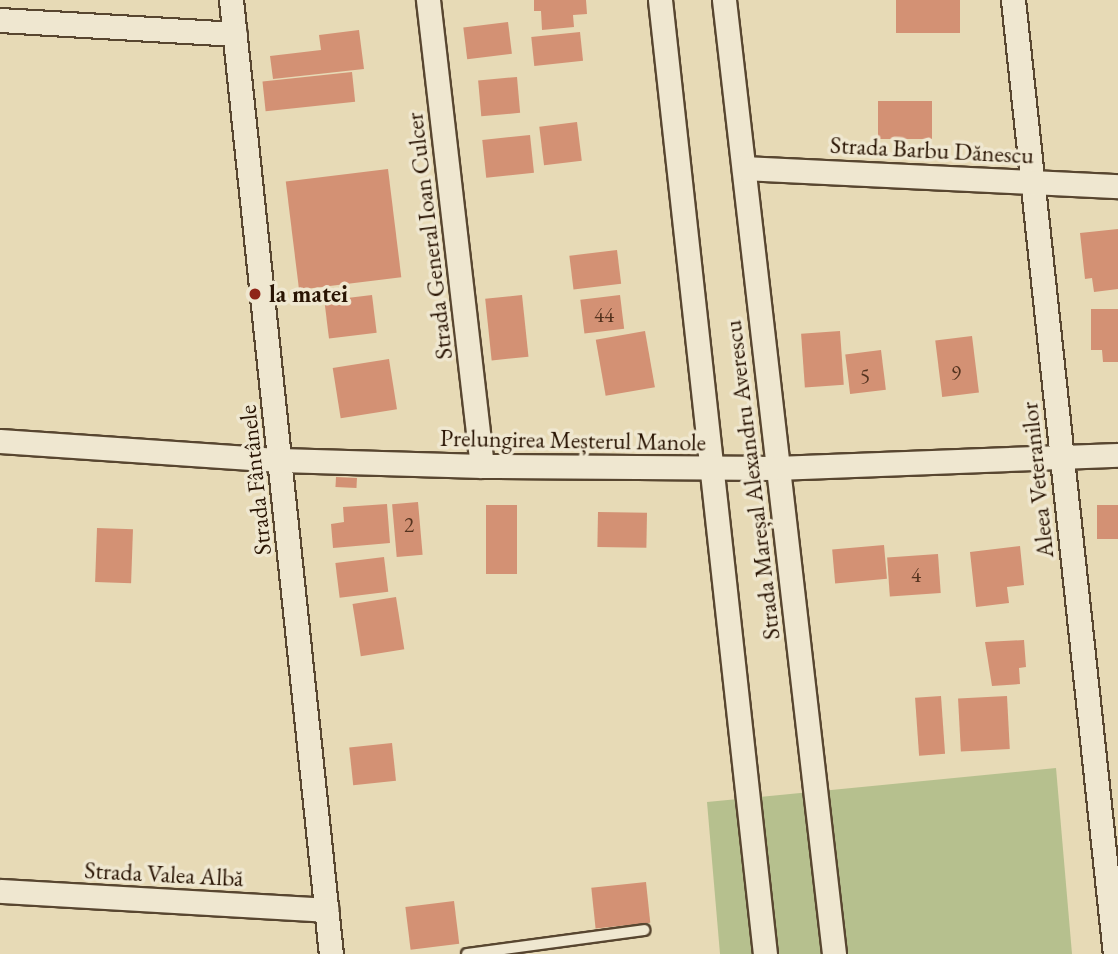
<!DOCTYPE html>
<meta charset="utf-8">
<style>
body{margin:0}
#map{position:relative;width:1118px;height:954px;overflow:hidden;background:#e7dab6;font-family:"EB Garamond",serif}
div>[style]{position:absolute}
.green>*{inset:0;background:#b6c08e}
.building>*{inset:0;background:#d39174;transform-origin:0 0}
.roads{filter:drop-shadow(2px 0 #584630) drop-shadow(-2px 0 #584630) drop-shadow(0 2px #584630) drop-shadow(0 -2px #584630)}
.service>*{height:10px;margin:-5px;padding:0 5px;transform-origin:5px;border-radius:5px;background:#efe7d0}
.minor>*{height:23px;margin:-11.5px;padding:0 11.5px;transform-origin:11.5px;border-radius:11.5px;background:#efe7d0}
.dots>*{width:19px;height:19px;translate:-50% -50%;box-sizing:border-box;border:4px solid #efe7d0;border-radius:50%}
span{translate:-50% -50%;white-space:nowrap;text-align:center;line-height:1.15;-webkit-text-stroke:7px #efe7d0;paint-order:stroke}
.number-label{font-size:21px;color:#54331f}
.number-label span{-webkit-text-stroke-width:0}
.street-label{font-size:24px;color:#291403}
.poi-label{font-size:24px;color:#291403;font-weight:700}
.left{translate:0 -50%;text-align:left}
</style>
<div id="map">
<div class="green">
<div style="clip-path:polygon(1056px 768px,1072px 954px,720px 954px,707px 802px)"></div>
</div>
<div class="building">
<div style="clip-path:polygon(534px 0,586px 0,587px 14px,573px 15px,574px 27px,542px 30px,541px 11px,534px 11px)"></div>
<div style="left:896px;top:0;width:64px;height:33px"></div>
<div style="left:508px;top:22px;width:32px;height:45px;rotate:83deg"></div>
<div style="clip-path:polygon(359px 30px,364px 69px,273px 79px,270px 56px,321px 50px,319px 35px)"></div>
<div style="left:580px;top:32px;width:29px;height:49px;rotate:84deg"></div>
<div style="left:352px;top:72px;width:30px;height:90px;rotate:84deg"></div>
<div style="left:517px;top:77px;width:36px;height:39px;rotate:85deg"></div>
<div style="left:878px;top:101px;width:54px;height:38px"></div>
<div style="left:577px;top:122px;width:39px;height:38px;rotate:83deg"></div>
<div style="left:530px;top:135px;width:38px;height:48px;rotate:84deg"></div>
<div style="left:388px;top:169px;width:109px;height:103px;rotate:83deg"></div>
<div style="clip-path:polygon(1118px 229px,1118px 289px,1094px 292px,1092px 278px,1085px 279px,1080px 233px)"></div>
<div style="left:617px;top:250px;width:34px;height:48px;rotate:83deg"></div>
<div style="left:372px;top:295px;width:38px;height:48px;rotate:83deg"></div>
<div style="left:522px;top:295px;width:62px;height:37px;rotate:84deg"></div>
<div style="left:620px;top:295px;width:34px;height:40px;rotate:83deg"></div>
<div style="clip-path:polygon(1091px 309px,1118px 309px,1118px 362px,1103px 362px,1102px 350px,1091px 350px)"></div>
<div style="left:645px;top:331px;width:57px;height:50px;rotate:80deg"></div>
<div style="left:840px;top:331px;width:54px;height:39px;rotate:86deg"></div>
<div style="left:972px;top:336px;width:57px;height:37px;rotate:83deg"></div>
<div style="left:881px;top:350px;width:40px;height:36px;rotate:83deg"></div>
<div style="left:389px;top:359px;width:51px;height:57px;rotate:81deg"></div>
<div style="left:336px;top:477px;width:21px;height:10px;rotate:3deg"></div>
<div style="left:418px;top:502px;width:53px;height:26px;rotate:85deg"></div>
<div style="clip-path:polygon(387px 504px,390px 543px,333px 548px,331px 524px,344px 522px,343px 507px)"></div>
<div style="left:486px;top:505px;width:31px;height:69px"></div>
<div style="left:1097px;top:505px;width:21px;height:34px"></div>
<div style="left:598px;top:512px;width:49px;height:35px;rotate:1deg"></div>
<div style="left:97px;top:528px;width:36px;height:54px;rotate:2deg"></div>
<div style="left:884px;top:545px;width:34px;height:52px;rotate:85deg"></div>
<div style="clip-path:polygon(1020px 546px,1024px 585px,1007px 587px,1009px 603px,976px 607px,970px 552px)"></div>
<div style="left:938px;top:554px;width:39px;height:51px;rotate:86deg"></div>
<div style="left:384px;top:557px;width:35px;height:49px;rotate:83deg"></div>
<div style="left:396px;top:597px;width:53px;height:44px;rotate:81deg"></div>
<div style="clip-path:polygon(1024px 640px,1026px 667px,1019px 668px,1020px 684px,992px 686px,985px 642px)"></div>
<div style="left:941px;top:696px;width:58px;height:26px;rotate:86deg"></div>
<div style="left:1007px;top:696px;width:53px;height:49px;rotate:87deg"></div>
<div style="left:392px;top:743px;width:38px;height:43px;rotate:84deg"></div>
<div style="left:646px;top:882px;width:41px;height:55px;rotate:84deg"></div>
<div style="left:454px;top:901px;width:43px;height:49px;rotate:83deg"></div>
</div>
<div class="roads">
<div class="service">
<div style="left:467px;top:954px;width:179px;rotate:-7.7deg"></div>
</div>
<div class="minor">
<div style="left:231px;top:0;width:959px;rotate:84.02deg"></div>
<div style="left:428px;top:0;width:469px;rotate:83.4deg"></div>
<div style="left:660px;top:0;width:960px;rotate:83.72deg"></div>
<div style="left:724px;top:0;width:960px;rotate:83.42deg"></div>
<div style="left:1013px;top:0;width:959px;rotate:83.9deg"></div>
<div style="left:0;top:20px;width:235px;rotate:3.4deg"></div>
<div style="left:744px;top:168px;width:374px;rotate:2.8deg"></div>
<div style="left:0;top:441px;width:281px;rotate:3.9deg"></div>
<div style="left:280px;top:460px;width:202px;rotate:1.7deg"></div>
<div style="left:482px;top:466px;width:294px;rotate:0.4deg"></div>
<div style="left:776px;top:468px;width:342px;rotate:-2.2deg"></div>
<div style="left:0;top:891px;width:327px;rotate:3.3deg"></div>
</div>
</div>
<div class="dots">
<div style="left:255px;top:294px;background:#8f2418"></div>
</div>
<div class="number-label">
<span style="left:604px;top:315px">44</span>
<span style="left:956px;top:373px">9</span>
<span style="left:865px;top:376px">5</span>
<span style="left:409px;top:525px">2</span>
<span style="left:916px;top:575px">4</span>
</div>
<div class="street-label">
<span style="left:932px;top:150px;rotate:3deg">Strada Barbu Dănescu</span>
<span style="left:429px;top:236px;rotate:-97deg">Strada General Ioan Culcer</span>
<span style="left:573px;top:440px;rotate:1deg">Prelungirea Meșterul Manole</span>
<span style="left:255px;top:480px;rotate:-96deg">Strada Fântânele</span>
<span style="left:752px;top:480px;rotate:-97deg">Strada Mareșal Alexandru Averescu</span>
<span style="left:1037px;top:480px;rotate:-96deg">Aleea Veteranilor</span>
<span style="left:164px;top:874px;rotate:3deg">Strada Valea Albă</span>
</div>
<div class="poi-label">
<span class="left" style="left:269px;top:294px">la matei</span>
</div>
</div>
